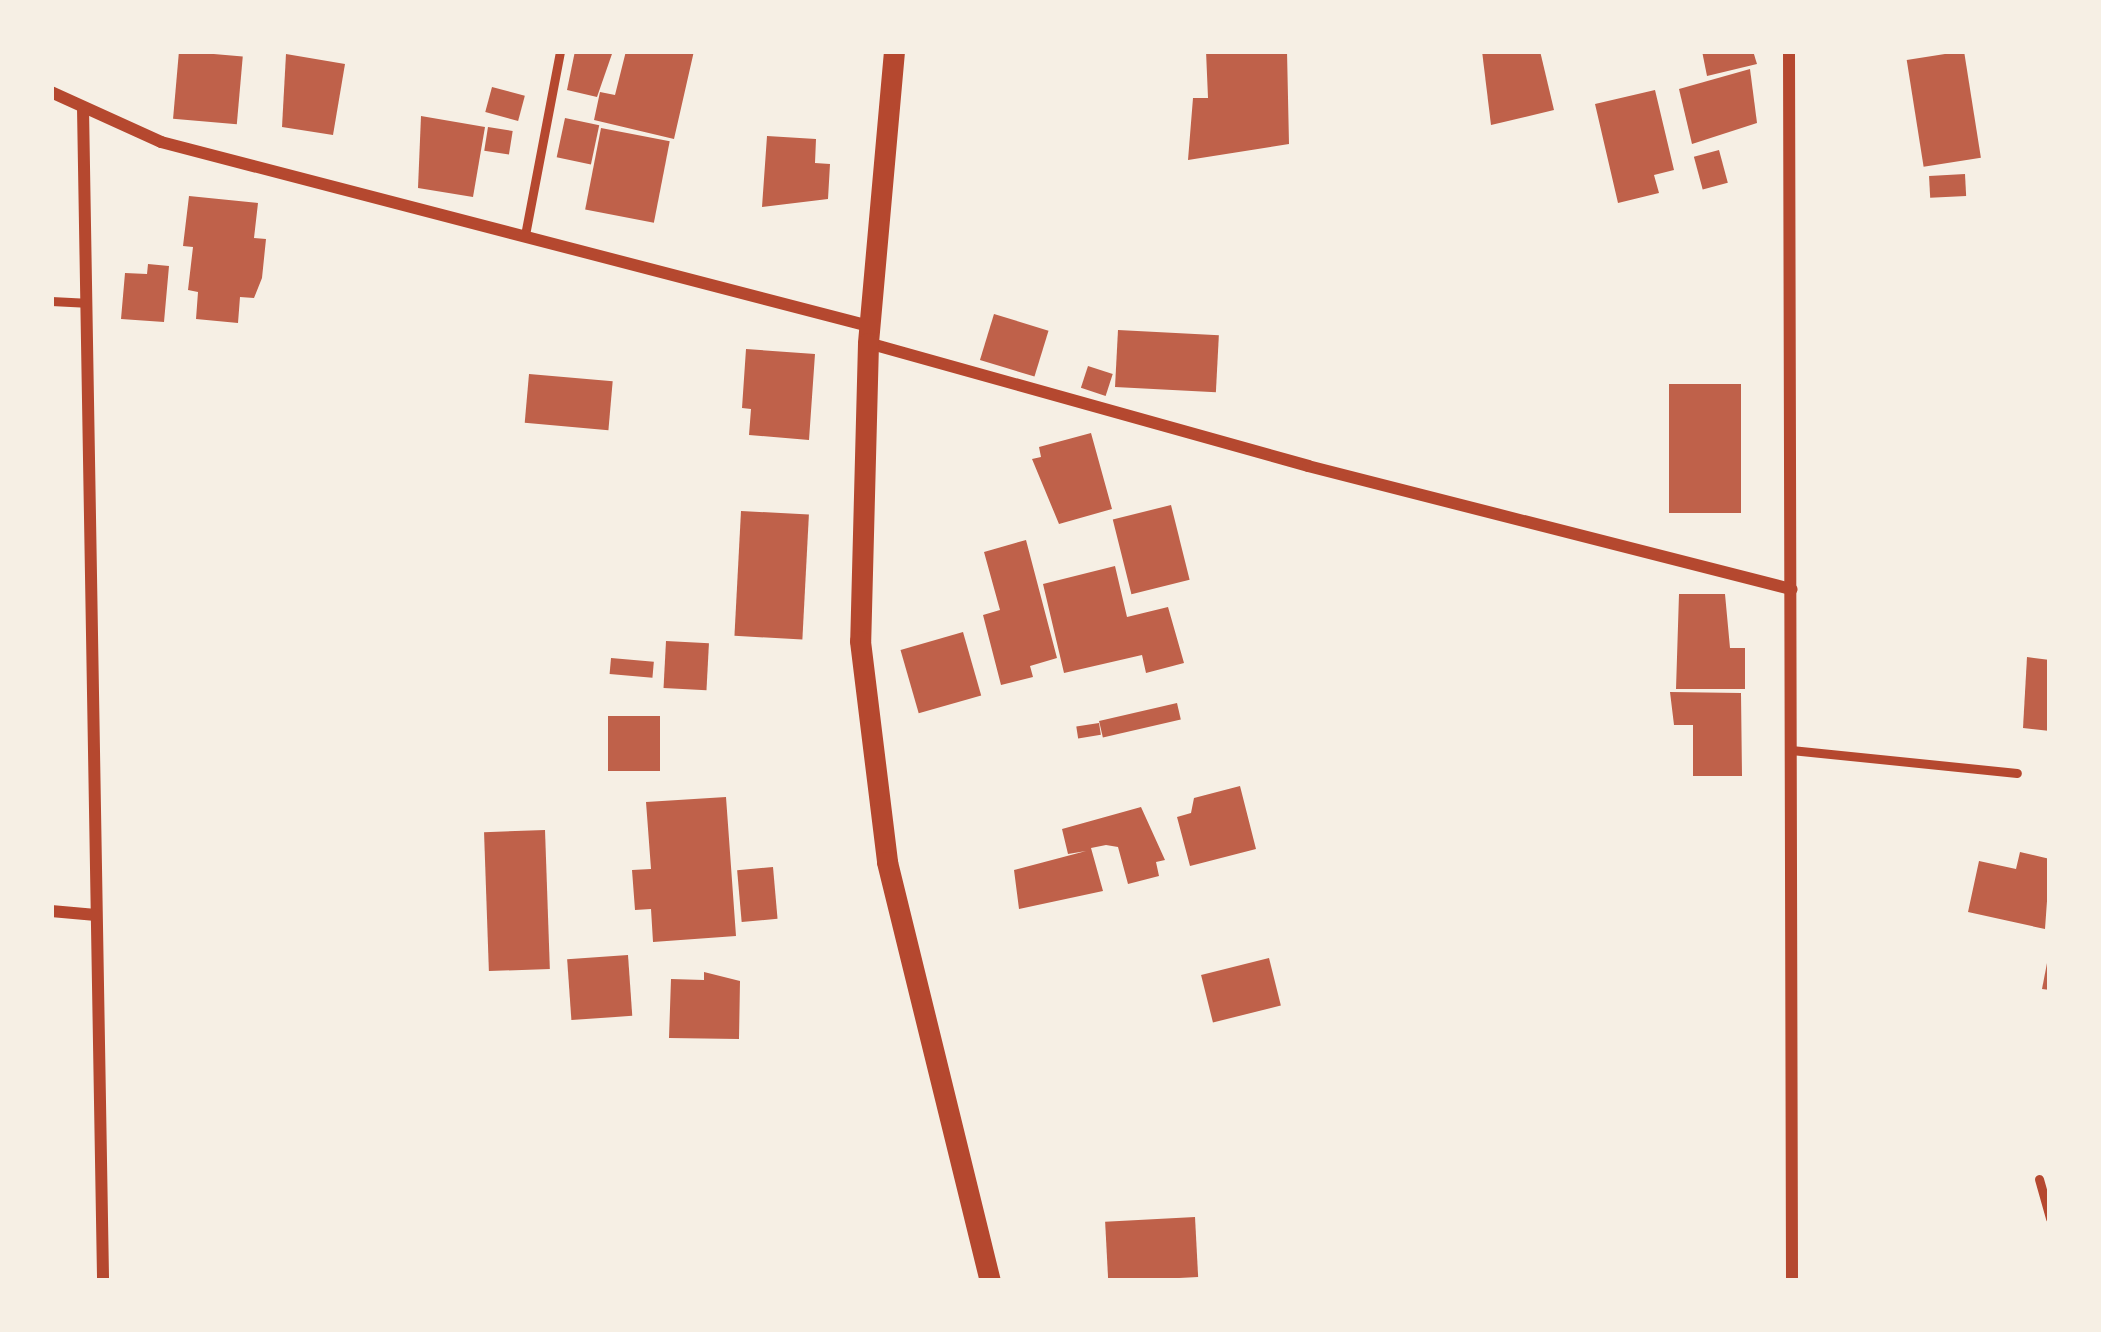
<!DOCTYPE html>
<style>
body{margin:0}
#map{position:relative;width:2101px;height:1332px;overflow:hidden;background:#f6efe4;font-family:"Alegreya Sans",sans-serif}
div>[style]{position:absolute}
.building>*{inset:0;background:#bf614a;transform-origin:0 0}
.service>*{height:9px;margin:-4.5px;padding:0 4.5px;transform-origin:4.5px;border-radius:4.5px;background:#b5482f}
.minor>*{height:12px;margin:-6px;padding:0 6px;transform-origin:6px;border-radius:6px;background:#b5482f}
.tertiary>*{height:21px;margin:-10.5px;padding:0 10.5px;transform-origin:10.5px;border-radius:10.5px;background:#b5482f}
span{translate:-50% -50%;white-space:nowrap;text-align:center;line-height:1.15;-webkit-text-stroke:10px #f6efe4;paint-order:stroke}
.frame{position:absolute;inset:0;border:54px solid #f6efe4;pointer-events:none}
</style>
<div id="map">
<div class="building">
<div style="left:179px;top:51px;width:64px;height:68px;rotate:5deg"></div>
<div style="clip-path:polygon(575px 51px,613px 51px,597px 97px,567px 90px)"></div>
<div style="clip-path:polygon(626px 51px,694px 51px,674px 139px,594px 120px,600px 92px,615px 95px)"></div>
<div style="clip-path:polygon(1206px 51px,1287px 51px,1289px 144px,1188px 160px,1193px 98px,1208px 98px)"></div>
<div style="clip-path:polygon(1482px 51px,1540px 51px,1554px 110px,1491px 125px)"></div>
<div style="clip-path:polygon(1702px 51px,1753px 51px,1757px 64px,1707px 76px)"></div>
<div style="left:1964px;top:51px;width:108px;height:58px;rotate:81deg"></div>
<div style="clip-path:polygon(286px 54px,345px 64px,333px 135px,282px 127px)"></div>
<div style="clip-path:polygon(1750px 69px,1757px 123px,1692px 144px,1679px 89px)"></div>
<div style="left:492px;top:87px;width:34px;height:26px;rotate:15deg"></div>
<div style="clip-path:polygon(1655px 90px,1674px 170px,1654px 175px,1659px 193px,1618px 203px,1595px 104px)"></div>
<div style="clip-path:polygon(421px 116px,485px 127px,473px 197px,418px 188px)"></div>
<div style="left:565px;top:118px;width:35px;height:40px;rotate:12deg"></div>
<div style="left:488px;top:127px;width:25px;height:24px;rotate:9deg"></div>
<div style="left:601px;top:128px;width:70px;height:83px;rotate:11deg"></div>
<div style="clip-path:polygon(767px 136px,816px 139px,815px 163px,830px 164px,828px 199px,762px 207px)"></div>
<div style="left:1719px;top:150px;width:34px;height:26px;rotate:75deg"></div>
<div style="left:1965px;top:174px;width:22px;height:36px;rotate:87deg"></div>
<div style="clip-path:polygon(189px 196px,258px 203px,254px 238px,266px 239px,262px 278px,254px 298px,240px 297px,238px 323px,196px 319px,198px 292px,188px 290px,193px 247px,183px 246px)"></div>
<div style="clip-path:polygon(148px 264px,169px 266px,164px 322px,121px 319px,125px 273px,147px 274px)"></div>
<div style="left:994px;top:314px;width:57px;height:48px;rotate:17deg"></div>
<div style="left:1118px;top:330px;width:101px;height:57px;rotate:3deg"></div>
<div style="clip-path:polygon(746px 349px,815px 354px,809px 440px,749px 435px,751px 409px,742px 408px)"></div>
<div style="left:1088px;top:366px;width:26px;height:23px;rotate:18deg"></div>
<div style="left:529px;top:374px;width:84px;height:49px;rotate:5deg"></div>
<div style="left:1669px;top:384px;width:72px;height:129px"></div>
<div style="clip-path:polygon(1091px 433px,1112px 509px,1059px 524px,1032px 459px,1041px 457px,1039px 447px)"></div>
<div style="left:1171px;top:505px;width:77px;height:60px;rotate:76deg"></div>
<div style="left:741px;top:511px;width:68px;height:125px;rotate:3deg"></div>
<div style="clip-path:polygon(1026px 540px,1057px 658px,1030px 666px,1033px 677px,1001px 685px,983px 615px,1000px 610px,984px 552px)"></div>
<div style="clip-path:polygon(1115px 566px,1127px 617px,1168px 607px,1184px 663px,1146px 673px,1142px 655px,1064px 673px,1043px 584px)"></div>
<div style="clip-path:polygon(1679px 594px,1725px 594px,1730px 648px,1745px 648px,1745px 689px,1676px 689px)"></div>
<div style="left:963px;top:632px;width:66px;height:65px;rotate:74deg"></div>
<div style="left:666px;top:641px;width:43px;height:47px;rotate:3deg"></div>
<div style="clip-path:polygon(2027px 657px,2050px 660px,2050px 731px,2023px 728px)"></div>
<div style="left:611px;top:658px;width:43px;height:16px;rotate:5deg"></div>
<div style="clip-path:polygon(1670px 692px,1741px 693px,1742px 776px,1693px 776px,1693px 725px,1674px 725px)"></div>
<div style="left:1177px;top:703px;width:17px;height:80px;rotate:77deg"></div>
<div style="left:608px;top:716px;width:52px;height:55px"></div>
<div style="left:1099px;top:723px;width:12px;height:23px;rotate:81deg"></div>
<div style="clip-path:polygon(1240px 786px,1256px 849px,1190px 866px,1177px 817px,1191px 813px,1194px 798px)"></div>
<div style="clip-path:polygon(726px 797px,736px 936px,653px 942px,651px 909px,635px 910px,632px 870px,651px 869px,646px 802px)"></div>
<div style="clip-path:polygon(1141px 807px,1165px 860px,1156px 862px,1159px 876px,1128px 884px,1118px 847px,1106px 845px,1091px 848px,1103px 891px,1019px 909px,1014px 870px,1086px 851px,1068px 854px,1062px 829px)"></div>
<div style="left:545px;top:830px;width:139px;height:61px;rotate:88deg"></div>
<div style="clip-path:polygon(2020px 852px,2050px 859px,2045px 929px,1968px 912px,1979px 861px,2016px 869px)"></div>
<div style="left:773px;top:867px;width:52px;height:36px;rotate:85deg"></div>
<div style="left:628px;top:955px;width:61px;height:61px;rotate:86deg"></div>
<div style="left:1269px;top:958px;width:49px;height:70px;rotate:76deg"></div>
<div style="clip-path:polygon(2048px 958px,2050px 959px,2050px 990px,2042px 989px)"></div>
<div style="clip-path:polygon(704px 972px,740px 981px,739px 1039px,669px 1038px,671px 979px,704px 980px)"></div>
<div style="left:1195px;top:1217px;width:60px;height:90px;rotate:87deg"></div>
</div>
<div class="service">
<div style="left:525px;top:235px;width:187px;rotate:-79.2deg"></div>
<div style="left:51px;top:301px;width:34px;rotate:3deg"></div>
<div style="left:1791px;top:750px;width:227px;rotate:5.8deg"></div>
<div style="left:2039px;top:1179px;width:41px;rotate:74.2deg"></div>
</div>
<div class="minor">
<div style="left:1789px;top:51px;width:1230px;rotate:89.86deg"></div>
<div style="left:51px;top:92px;width:121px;rotate:24.4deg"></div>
<div style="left:161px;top:142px;width:732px;rotate:14.57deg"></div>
<div style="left:83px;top:108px;width:1173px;rotate:89.02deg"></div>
<div style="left:868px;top:343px;width:457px;rotate:15.6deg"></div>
<div style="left:1308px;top:466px;width:499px;rotate:14.3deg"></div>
<div style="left:51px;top:911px;width:45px;rotate:5.1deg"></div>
</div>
<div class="tertiary">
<div style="left:894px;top:51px;width:293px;rotate:95.1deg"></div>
<div style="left:868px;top:343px;width:298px;rotate:91.5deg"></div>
<div style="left:860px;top:641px;width:223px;rotate:83deg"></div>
<div style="left:887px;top:862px;width:431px;rotate:76.2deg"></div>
</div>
<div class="frame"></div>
</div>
